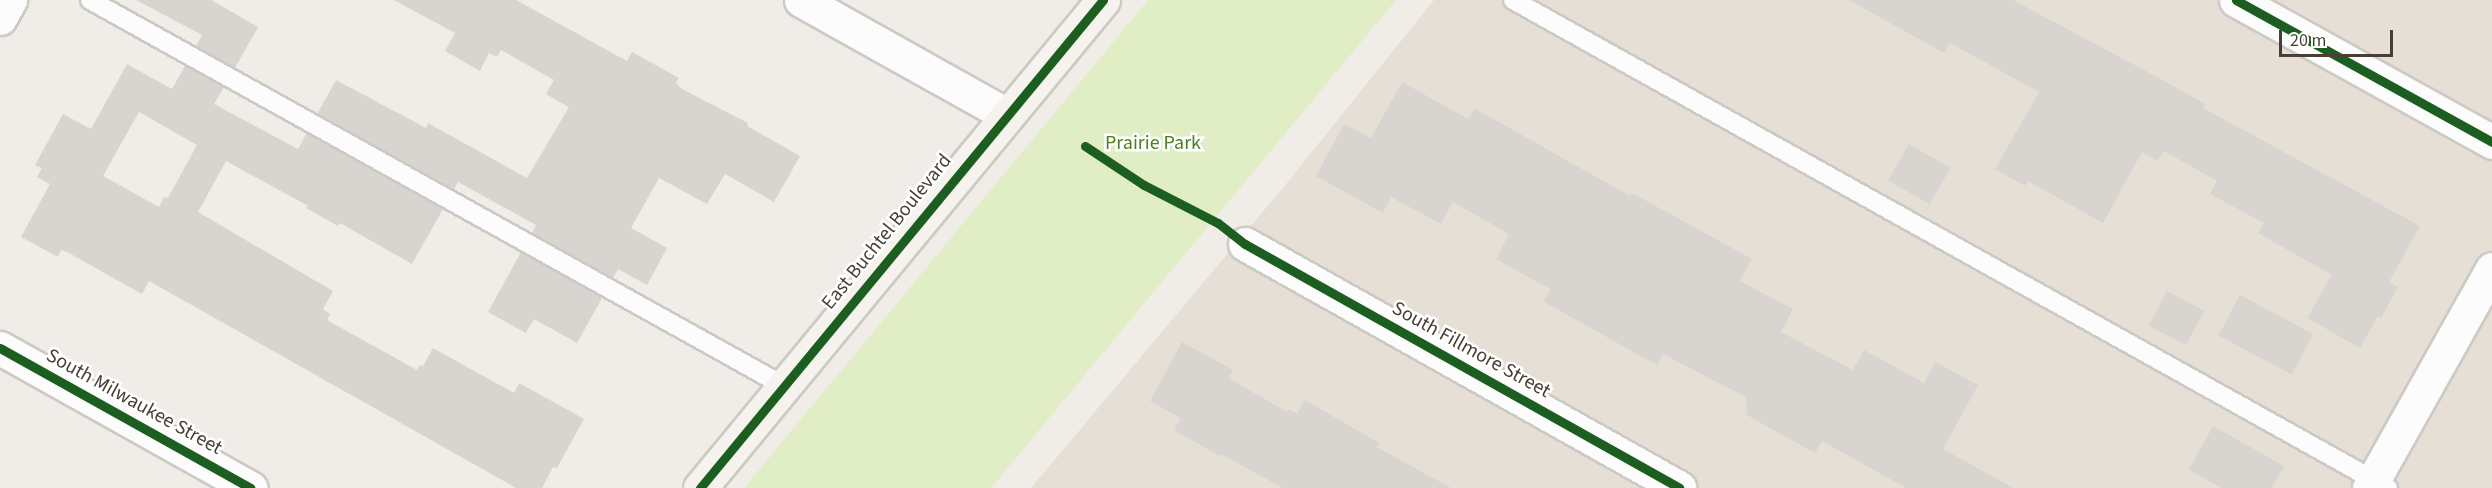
<!DOCTYPE html>
<style>
body{margin:0}
#map{position:relative;width:2492px;height:488px;overflow:hidden;background:#f0ede8;font-family:"Source Sans 3",sans-serif}
div>[style]{position:absolute}
.residential>*{inset:0;background:#e5dfd5}
.green>*{inset:0;background:#e1edc5}
.building>*{inset:0;background:#d8d4cf;transform-origin:0 0}
.roads{filter:drop-shadow(2px 0 #cdc9c4) drop-shadow(-2px 0 #cdc9c4) drop-shadow(0 2px #cdc9c4) drop-shadow(0 -2px #cdc9c4)}
.service>*{height:18px;margin:-9px;padding:0 9px;transform-origin:9px;border-radius:9px;background:#fdfcfc}
.minor>*{height:33px;margin:-16.5px;padding:0 16.5px;transform-origin:16.5px;border-radius:16.5px;background:#fdfcfc}
.tertiary>*{height:33px;margin:-16.5px;padding:0 16.5px;transform-origin:16.5px;border-radius:16.5px;background:#fdfcfc}
.secondary>*{height:33px;margin:-16.5px;padding:0 16.5px;transform-origin:16.5px;border-radius:16.5px;background:#f6f3ee}
.cycleway>*{height:9px;margin:-4.5px;padding:0 4.5px;transform-origin:4.5px;border-radius:4.5px;background:#1b5e20}
span{translate:-50% -50%;white-space:nowrap;text-align:center;line-height:1.15;-webkit-text-stroke:5px #fff;paint-order:stroke}
.park-label{font-size:20px;color:#4d8020}
.street-label{font-size:20px;color:#483e34}
.scale{position:absolute;left:2279px;top:30px;width:114px;height:27px;box-sizing:border-box;border:3px solid #483e34;border-top:0;padding-left:8px;font-size:18px;line-height:21px;white-space:nowrap;color:#483e34;-webkit-text-stroke:4px #fff;paint-order:stroke}
</style>
<div id="map">
<div class="residential">
<div style="clip-path:polygon(1434px 0,2492px 0,2492px 488px,1031px 488px,1286px 184px)"></div>
</div>
<div class="green">
<div style="clip-path:polygon(1148px 0,1396px 0,991px 488px,744px 488px)"></div>
</div>
<div class="building">
<div style="clip-path:polygon(136px 0,211px 0,258px 27px,235px 68px,196px 46px,202px 35px)"></div>
<div style="clip-path:polygon(394px 0,516px 0,627px 61px,632px 52px,679px 78px,676px 83px,682px 89px,748px 123px,747px 126px,800px 156px,774px 202px,725px 174px,707px 204px,659px 178px,631px 228px,667px 248px,647px 285px,618px 269px,613px 278px,532px 233px,536px 225px,458px 182px,454px 189px,317px 114px,336px 80px,426px 128px,428px 123px,527px 178px,569px 107px,546px 94px,554px 80px,501px 50px,497px 57px,489px 53px,480px 71px,445px 51px,455px 33px)"></div>
<div style="clip-path:polygon(1849px 0,2013px 0,2157px 77px,2205px 104px,2203px 108px,2420px 226px,2389px 282px,2398px 287px,2381px 318px,2378px 316px,2360px 348px,2307px 318px,2332px 275px,2258px 233px,2264px 223px,2210px 194px,2217px 181px,2164px 151px,2158px 161px,2142px 152px,2103px 223px,2028px 181px,2025px 186px,1995px 169px,2039px 92px,1950px 43px,1944px 53px)"></div>
<div style="clip-path:polygon(evenodd,127px 64px,172px 89px,185px 66px,224px 87px,214px 104px,298px 149px,307px 133px,443px 209px,412px 264px,340px 223px,338px 226px,306px 208px,308px 206px,226px 161px,198px 212px,333px 291px,323px 309px,330px 314px,327px 320px,417px 370px,420px 365px,423px 366px,433px 348px,514px 393px,519px 383px,584px 419px,557px 468px,553px 467px,542px 488px,516px 488px,149px 281px,142px 294px,69px 253px,61px 250px,58px 257px,21px 237px,50px 184px,37px 177px,42px 168px,35px 165px,63px 114px,91px 129px,127px 64px,139px 112px,197px 145px,168px 198px,164px 197px,159px 207px,103px 176px,139px 112px)"></div>
<div style="clip-path:polygon(1402px 82px,1468px 119px,1474px 108px,1630px 196px,1632px 193px,1752px 259px,1740px 281px,1793px 309px,1781px 332px,1853px 370px,1864px 350px,1924px 383px,1935px 362px,1978px 385px,1943px 449px,2013px 488px,1906px 488px,1822px 441px,1815px 453px,1747px 415px,1746px 397px,1663px 354px,1657px 365px,1544px 302px,1550px 289px,1496px 259px,1509px 234px,1453px 202px,1441px 224px,1391px 197px,1383px 213px,1316px 176px,1344px 124px,1371px 138px)"></div>
<div style="left:1909px;top:144px;width:48px;height:42px;rotate:30deg"></div>
<div style="clip-path:polygon(521px 252px,602px 298px,577px 343px,534px 319px,526px 333px,488px 312px)"></div>
<div style="left:2167px;top:291px;width:42px;height:39px;rotate:28deg"></div>
<div style="left:2240px;top:295px;width:83px;height:46px;rotate:28deg"></div>
<div style="clip-path:polygon(1182px 342px,1233px 370px,1228px 378px,1287px 412px,1289px 409px,1297px 414px,1305px 400px,1379px 443px,1377px 447px,1451px 488px,1283px 488px,1221px 454px,1220px 456px,1174px 430px,1181px 418px,1150px 401px)"></div>
<div style="clip-path:polygon(2213px 426px,2284px 466px,2272px 488px,2221px 488px,2189px 470px)"></div>
</div>
<div class="roads">
<div class="service">
<div style="left:90px;top:0;width:794px;rotate:29.08deg"></div>
<div style="left:1513px;top:0;width:1002px;rotate:29.15deg"></div>
</div>
<div class="minor">
<div style="left:801px;top:0;width:236px;rotate:29.2deg"></div>
<div style="left:2236px;top:0;width:293px;rotate:29deg"></div>
<div style="left:1245px;top:244px;width:498px;rotate:29.3deg"></div>
<div style="left:0;top:348px;width:287px;rotate:29.2deg"></div>
<div style="left:2369px;top:488px;width:251px;rotate:-60.7deg"></div>
</div>
<div class="tertiary">
<div style="left:0;top:18px;width:21px;rotate:-61deg"></div>
</div>
<div class="secondary">
<div style="left:700px;top:488px;width:633px;rotate:-50.45deg"></div>
</div>
</div>
<div class="cycleway">
<div style="left:2236px;top:0;width:293px;rotate:29deg"></div>
<div style="left:1085px;top:146px;width:71px;rotate:33.5deg"></div>
<div style="left:1144px;top:185px;width:83px;rotate:27.2deg"></div>
<div style="left:1218px;top:223px;width:34px;rotate:38deg"></div>
<div style="left:1245px;top:244px;width:498px;rotate:29.3deg"></div>
<div style="left:0;top:348px;width:287px;rotate:29.2deg"></div>
<div style="left:700px;top:488px;width:633px;rotate:-50.45deg"></div>
</div>
<div class="park-label">
<span style="left:1153px;top:143px">Prairie Park</span>
</div>
<div class="street-label">
<span style="left:887px;top:232px;rotate:-51deg">East Buchtel Boulevard</span>
<span style="left:1471px;top:350px;rotate:29deg">South Fillmore Street</span>
<span style="left:134px;top:402px;rotate:29deg">South Milwaukee Street</span>
</div>
<div class="scale">20 m</div>
</div>
